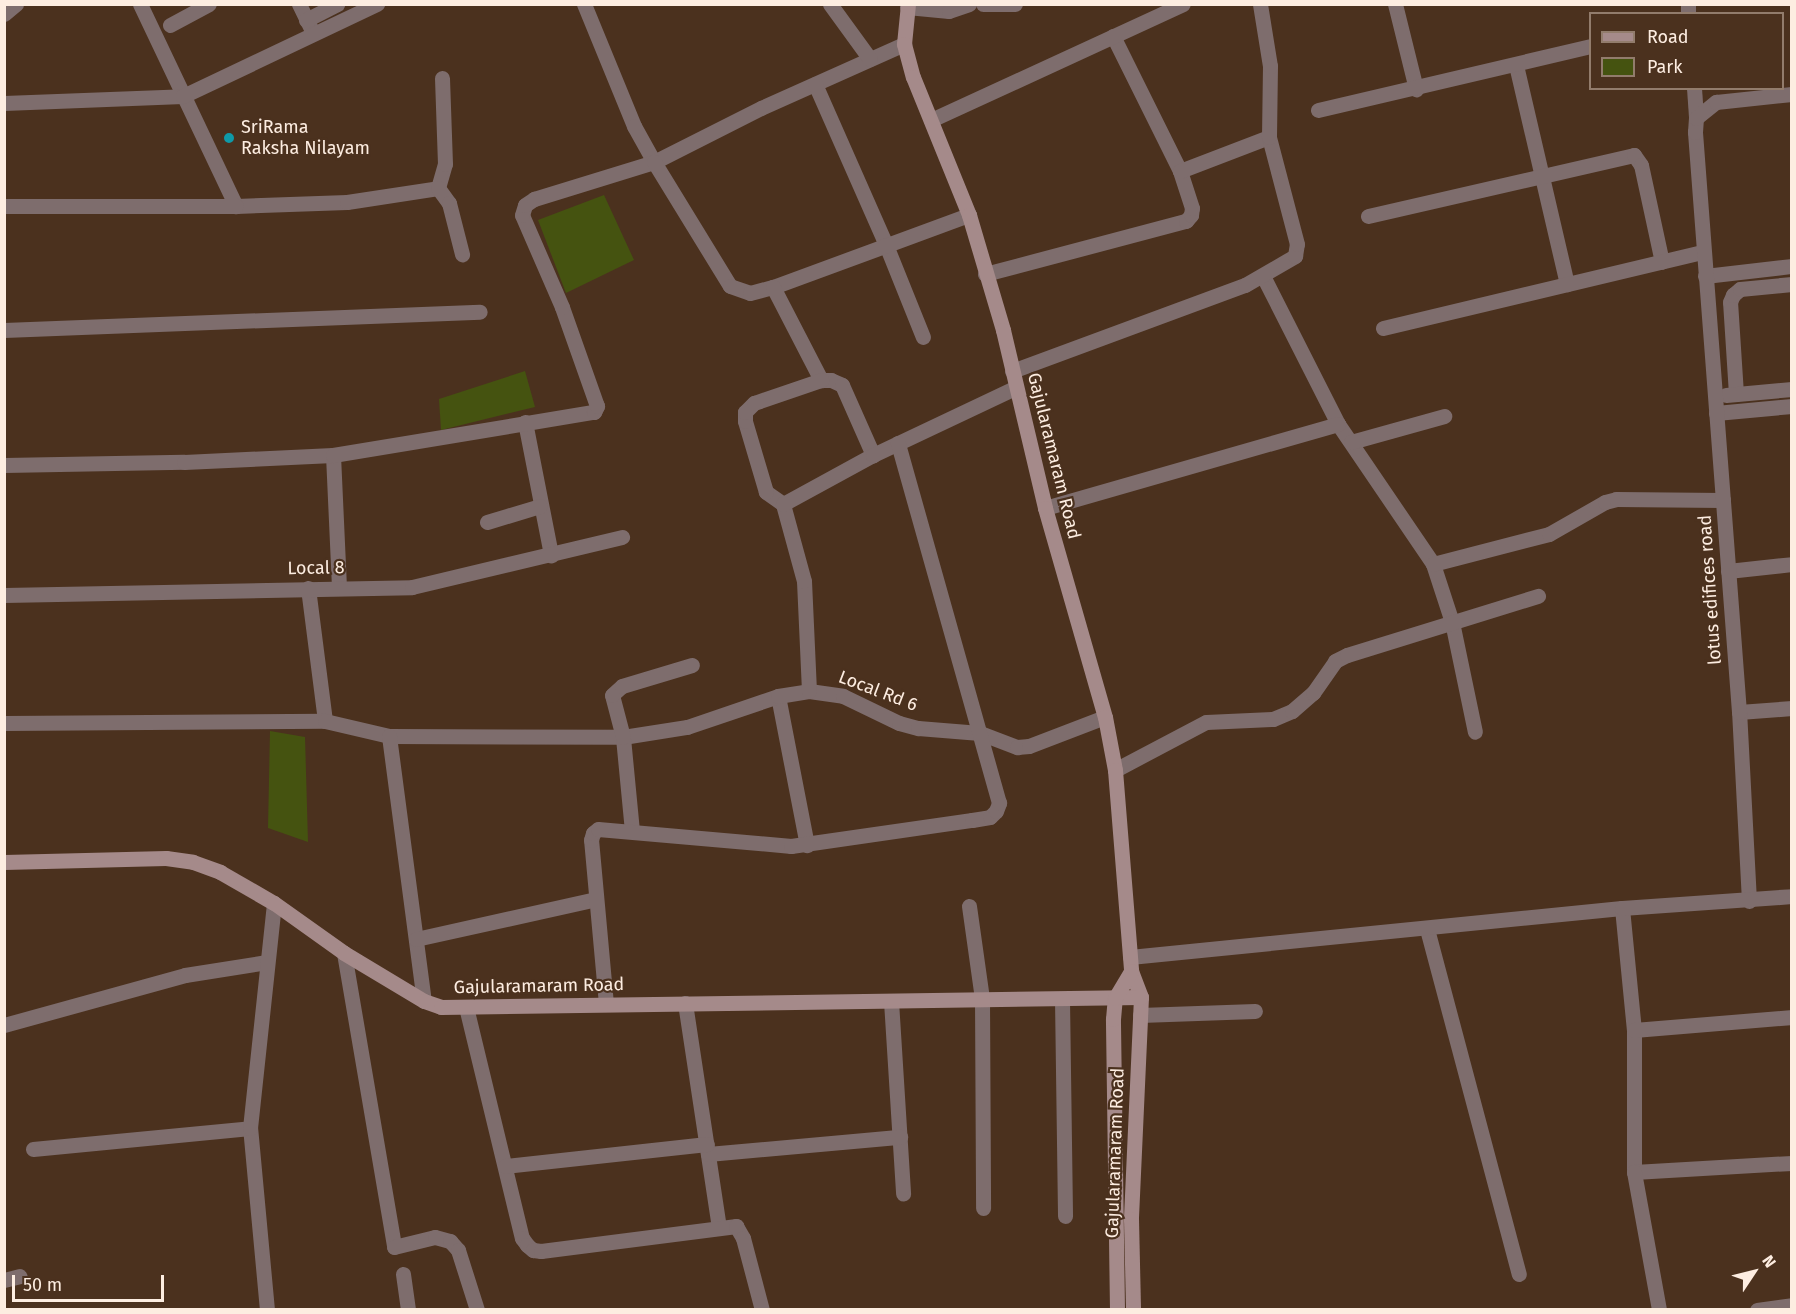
<!DOCTYPE html>
<style>
body{margin:0}
#map{position:relative;width:1796px;height:1314px;overflow:hidden;background:#4b311e;font-family:"Fira Sans",sans-serif}
div>[style]{position:absolute}
.green>*{inset:0;background:#455310}
.street>*{height:15px;margin:-7.5px;padding:0 7.5px;transform-origin:7.5px;border-radius:7.5px;background:#7e6d6d}
.secondary>*{height:15px;margin:-7.5px;padding:0 7.5px;transform-origin:7.5px;border-radius:7.5px;background:#a58a8a}
.dots>*{width:16px;height:16px;translate:-50% -50%;box-sizing:border-box;border:3px solid #4b311e;border-radius:50%}
span{translate:-50% -50%;white-space:nowrap;text-align:center;line-height:1.15;-webkit-text-stroke:4.5px #4b311e;paint-order:stroke}
.poi-label{font-size:18px;color:#fdede1}
.left{translate:0 -50%;text-align:left}
.street-label{font-size:18px;color:#fdede1}
.frame{position:absolute;inset:0;border:6px solid #fdede1;pointer-events:none}
.legend{position:absolute;left:1589px;top:12px;width:195px;height:78px;box-sizing:border-box;background:#4b311e;border:2px solid #927c6c;margin:0;padding:8px 10px;list-style:none;font-size:18px;color:#fdede1}
.legend li{display:flex;align-items:center;gap:12px;height:30px}
.legend b{width:30px;border:2px solid #927c6c}
.north{position:absolute;left:1724px;top:1242px;width:60px;height:60px;-webkit-text-stroke:4px #4b311e;paint-order:stroke;rotate:55deg;font-size:16px;font-weight:700;line-height:24px;text-align:center;color:#fdede1}
.north::after{content:'';display:block;margin:auto;width:21px;height:27px;background:#fdede1;clip-path:polygon(50% 0,100% 100%,50% 72%,0 100%)}
.scale{position:absolute;left:12px;top:1275px;width:152px;height:27px;box-sizing:border-box;border:3px solid #fdede1;border-top:0;padding-left:8px;font-size:18px;line-height:21px;white-space:nowrap;color:#fdede1;-webkit-text-stroke:4px #4b311e;paint-order:stroke}
</style>
<div id="map">
<div class="green">
<div style="clip-path:polygon(604px 195px,634px 260px,566px 293px,538px 220px)"></div>
<div style="clip-path:polygon(525px 371px,535px 407px,441px 430px,439px 399px)"></div>
<div style="clip-path:polygon(270px 731px,305px 737px,308px 842px,268px 828px)"></div>
</div>
<div class="street">
<div style="left:140px;top:4px;width:224px;rotate:64.6deg"></div>
<div style="left:236px;top:206px;width:111px;rotate:-2.1deg"></div>
<div style="left:347px;top:202px;width:92px;rotate:-8.7deg"></div>
<div style="left:438px;top:188px;width:25px;rotate:-74deg"></div>
<div style="left:445px;top:164px;width:86px;rotate:-92deg"></div>
<div style="left:299px;top:4px;width:28px;rotate:64deg"></div>
<div style="left:584px;top:4px;width:132px;rotate:67.7deg"></div>
<div style="left:634px;top:126px;width:41px;rotate:60.9deg"></div>
<div style="left:654px;top:162px;width:120px;rotate:-26.8deg"></div>
<div style="left:761px;top:108px;width:157px;rotate:-24.1deg"></div>
<div style="left:830px;top:4px;width:68px;rotate:54deg"></div>
<div style="left:983px;top:4px;width:32px"></div>
<div style="left:1395px;top:4px;width:88px;rotate:76.1deg"></div>
<div style="left:1688px;top:4px;width:10px;rotate:90deg"></div>
<div style="left:907px;top:7px;width:42px;rotate:5.4deg"></div>
<div style="left:949px;top:11px;width:21px;rotate:-19deg"></div>
<div style="left:4px;top:14px;width:16px;rotate:-40deg"></div>
<div style="left:306px;top:20px;width:35px;rotate:-27deg"></div>
<div style="left:170px;top:25px;width:44px;rotate:-28.3deg"></div>
<div style="left:1113px;top:36px;width:151px;rotate:63.6deg"></div>
<div style="left:1516px;top:65px;width:225px;rotate:76.9deg"></div>
<div style="left:815px;top:84px;width:176px;rotate:66.2deg"></div>
<div style="left:886px;top:245px;width:99px;rotate:68.1deg"></div>
<div style="left:1694px;top:88px;width:30px;rotate:86deg"></div>
<div style="left:4px;top:103px;width:179px;rotate:-2.2deg"></div>
<div style="left:183px;top:96px;width:215px;rotate:-25.4deg"></div>
<div style="left:1318px;top:110px;width:279px;rotate:-13.2deg"></div>
<div style="left:931px;top:120px;width:277px;rotate:-24.7deg"></div>
<div style="left:438px;top:188px;width:19px;rotate:54deg"></div>
<div style="left:449px;top:203px;width:53px;rotate:75.7deg"></div>
<div style="left:4px;top:206px;width:232px"></div>
<div style="left:1368px;top:216px;width:273px;rotate:-12.9deg"></div>
<div style="left:1634px;top:155px;width:12px;rotate:55deg"></div>
<div style="left:1641px;top:165px;width:99px;rotate:77.8deg"></div>
<div style="left:985px;top:274px;width:208px;rotate:-14.8deg"></div>
<div style="left:1186px;top:221px;width:8px;rotate:-50deg"></div>
<div style="left:1191px;top:215px;width:7px;rotate:-82deg"></div>
<div style="left:1192px;top:208px;width:39px;rotate:-108deg"></div>
<div style="left:1180px;top:171px;width:95px;rotate:-20.9deg"></div>
<div style="left:1263px;top:276px;width:166px;rotate:63.1deg"></div>
<div style="left:1338px;top:424px;width:169px;rotate:55.8deg"></div>
<div style="left:1433px;top:564px;width:61px;rotate:71.9deg"></div>
<div style="left:1452px;top:622px;width:112px;rotate:78.2deg"></div>
<div style="left:1705px;top:276px;width:88px;rotate:-6.6deg"></div>
<div style="left:773px;top:287px;width:209px;rotate:-20.2deg"></div>
<div style="left:1383px;top:328px;width:329px;rotate:-13.4deg"></div>
<div style="left:4px;top:330px;width:476px;rotate:-2.2deg"></div>
<div style="left:1012px;top:371px;width:248px;rotate:-20.3deg"></div>
<div style="left:1245px;top:285px;width:58px;rotate:-30.1deg"></div>
<div style="left:1295px;top:256px;width:12px;rotate:-81deg"></div>
<div style="left:1297px;top:244px;width:111px;rotate:-104.7deg"></div>
<div style="left:1269px;top:137px;width:71px;rotate:-89.2deg"></div>
<div style="left:1270px;top:66px;width:63px;rotate:-99.2deg"></div>
<div style="left:1736px;top:394px;width:92px;rotate:-93.7deg"></div>
<div style="left:1730px;top:302px;width:8px;rotate:-67deg"></div>
<div style="left:1733px;top:295px;width:9px;rotate:-41deg"></div>
<div style="left:1740px;top:289px;width:52px;rotate:-5.5deg"></div>
<div style="left:1726px;top:395px;width:66px;rotate:-5.2deg"></div>
<div style="left:1716px;top:413px;width:76px;rotate:-5.3deg"></div>
<div style="left:525px;top:422px;width:136px;rotate:78.9deg"></div>
<div style="left:1351px;top:442px;width:97px;rotate:-15.6deg"></div>
<div style="left:333px;top:455px;width:133px;rotate:87.4deg"></div>
<div style="left:4px;top:465px;width:180px;rotate:-1deg"></div>
<div style="left:184px;top:462px;width:149px;rotate:-2.7deg"></div>
<div style="left:333px;top:455px;width:265px;rotate:-9.4deg"></div>
<div style="left:594px;top:412px;width:7px;rotate:-63deg"></div>
<div style="left:597px;top:406px;width:105px;rotate:-109.5deg"></div>
<div style="left:562px;top:307px;width:100px;rotate:-113.5deg"></div>
<div style="left:522px;top:215px;width:10px;rotate:-73deg"></div>
<div style="left:525px;top:205px;width:11px;rotate:-34deg"></div>
<div style="left:534px;top:199px;width:126px;rotate:-17.1deg"></div>
<div style="left:654px;top:162px;width:145px;rotate:58.5deg"></div>
<div style="left:730px;top:286px;width:21px;rotate:19deg"></div>
<div style="left:750px;top:293px;width:24px;rotate:-15deg"></div>
<div style="left:773px;top:287px;width:105px;rotate:62.7deg"></div>
<div style="left:821px;top:380px;width:10px"></div>
<div style="left:831px;top:380px;width:12px;rotate:24deg"></div>
<div style="left:842px;top:385px;width:77px;rotate:66.1deg"></div>
<div style="left:783px;top:504px;width:21px;rotate:-145deg"></div>
<div style="left:766px;top:492px;width:74px;rotate:-106.5deg"></div>
<div style="left:745px;top:421px;width:9px;rotate:-90deg"></div>
<div style="left:745px;top:412px;width:13px;rotate:-45deg"></div>
<div style="left:754px;top:403px;width:71px;rotate:-18.9deg"></div>
<div style="left:1045px;top:508px;width:305px;rotate:-16deg"></div>
<div style="left:487px;top:522px;width:55px;rotate:-16.8deg"></div>
<div style="left:1433px;top:564px;width:120px;rotate:-14.5deg"></div>
<div style="left:1549px;top:534px;width:64px;rotate:-29.7deg"></div>
<div style="left:1605px;top:502px;width:11px;rotate:-15deg"></div>
<div style="left:1616px;top:499px;width:107px;rotate:0.5deg"></div>
<div style="left:1728px;top:571px;width:64px;rotate:-6.2deg"></div>
<div style="left:308px;top:588px;width:134px;rotate:82.7deg"></div>
<div style="left:4px;top:595px;width:408px;rotate:-1.1deg"></div>
<div style="left:412px;top:587px;width:216px;rotate:-13.4deg"></div>
<div style="left:809px;top:691px;width:34px;rotate:8deg"></div>
<div style="left:843px;top:696px;width:62px;rotate:25.7deg"></div>
<div style="left:899px;top:723px;width:20px;rotate:15deg"></div>
<div style="left:918px;top:728px;width:62px;rotate:4.6deg"></div>
<div style="left:980px;top:733px;width:40px;rotate:21deg"></div>
<div style="left:1017px;top:747px;width:12px;rotate:-5deg"></div>
<div style="left:1029px;top:746px;width:81px;rotate:-20.9deg"></div>
<div style="left:778px;top:696px;width:152px;rotate:79deg"></div>
<div style="left:1739px;top:712px;width:53px;rotate:-4.3deg"></div>
<div style="left:4px;top:723px;width:321px;rotate:-0.4deg"></div>
<div style="left:325px;top:721px;width:66px;rotate:13.2deg"></div>
<div style="left:389px;top:736px;width:234px;rotate:0.2deg"></div>
<div style="left:623px;top:737px;width:65px;rotate:-8.9deg"></div>
<div style="left:687px;top:727px;width:96px;rotate:-18.8deg"></div>
<div style="left:778px;top:696px;width:31px;rotate:-9deg"></div>
<div style="left:809px;top:691px;width:110px;rotate:-92.6deg"></div>
<div style="left:804px;top:581px;width:80px;rotate:-105.3deg"></div>
<div style="left:783px;top:504px;width:102px;rotate:-28.6deg"></div>
<div style="left:873px;top:455px;width:157px;rotate:-25.3deg"></div>
<div style="left:389px;top:736px;width:267px;rotate:82.5deg"></div>
<div style="left:1115px;top:770px;width:103px;rotate:-27.8deg"></div>
<div style="left:1206px;top:722px;width:67px;rotate:-2.6deg"></div>
<div style="left:1273px;top:719px;width:21px;rotate:-23deg"></div>
<div style="left:1292px;top:711px;width:28px;rotate:-41deg"></div>
<div style="left:1313px;top:693px;width:39px;rotate:-55deg"></div>
<div style="left:1335px;top:661px;width:13px;rotate:-27deg"></div>
<div style="left:1347px;top:655px;width:200px;rotate:-17.2deg"></div>
<div style="left:632px;top:831px;width:94px;rotate:-95.5deg"></div>
<div style="left:623px;top:737px;width:43px;rotate:-104.7deg"></div>
<div style="left:612px;top:695px;width:13px;rotate:-42deg"></div>
<div style="left:622px;top:686px;width:73px;rotate:-16.7deg"></div>
<div style="left:1749px;top:901px;width:189px;rotate:-93deg"></div>
<div style="left:1739px;top:712px;width:582px;rotate:-94.34deg"></div>
<div style="left:1695px;top:132px;width:14px;rotate:-86deg"></div>
<div style="left:1696px;top:118px;width:26px;rotate:-39deg"></div>
<div style="left:1716px;top:102px;width:76px;rotate:-6deg"></div>
<div style="left:969px;top:906px;width:94px;rotate:82deg"></div>
<div style="left:982px;top:999px;width:209px;rotate:89.7deg"></div>
<div style="left:1622px;top:908px;width:123px;rotate:84.4deg"></div>
<div style="left:1634px;top:1030px;width:142px;rotate:90deg"></div>
<div style="left:1634px;top:1172px;width:158px;rotate:-3.3deg"></div>
<div style="left:1427px;top:929px;width:357px;rotate:75.1deg"></div>
<div style="left:416px;top:939px;width:184px;rotate:-12.5deg"></div>
<div style="left:344px;top:953px;width:298px;rotate:80.3deg"></div>
<div style="left:394px;top:1247px;width:42px;rotate:-13.7deg"></div>
<div style="left:435px;top:1237px;width:16px;rotate:15deg"></div>
<div style="left:450px;top:1241px;width:12px;rotate:48deg"></div>
<div style="left:458px;top:1250px;width:63px;rotate:72.4deg"></div>
<div style="left:1130px;top:957px;width:494px;rotate:-5.7deg"></div>
<div style="left:1622px;top:908px;width:170px;rotate:-4deg"></div>
<div style="left:1062px;top:999px;width:217px;rotate:89.2deg"></div>
<div style="left:891px;top:1001px;width:193px;rotate:86.4deg"></div>
<div style="left:685px;top:1003px;width:227px;rotate:81.4deg"></div>
<div style="left:606px;top:1004px;width:165px;rotate:-95.2deg"></div>
<div style="left:591px;top:840px;width:7px;rotate:-74deg"></div>
<div style="left:593px;top:833px;width:6px;rotate:-39deg"></div>
<div style="left:598px;top:829px;width:194px;rotate:5deg"></div>
<div style="left:791px;top:846px;width:183px;rotate:-8.2deg"></div>
<div style="left:972px;top:820px;width:18px;rotate:-9deg"></div>
<div style="left:990px;top:817px;width:8px;rotate:-45deg"></div>
<div style="left:996px;top:811px;width:9px;rotate:-69deg"></div>
<div style="left:999px;top:803px;width:374px;rotate:-105.7deg"></div>
<div style="left:466px;top:1007px;width:238px;rotate:76.4deg"></div>
<div style="left:522px;top:1238px;width:9px;rotate:54deg"></div>
<div style="left:527px;top:1245px;width:8px;rotate:40deg"></div>
<div style="left:533px;top:1250px;width:8px;rotate:7deg"></div>
<div style="left:541px;top:1251px;width:197px;rotate:-7.3deg"></div>
<div style="left:736px;top:1226px;width:14px;rotate:60deg"></div>
<div style="left:743px;top:1238px;width:74px;rotate:75.2deg"></div>
<div style="left:1140px;top:1015px;width:115px;rotate:-2deg"></div>
<div style="left:4px;top:1025px;width:188px;rotate:-15.4deg"></div>
<div style="left:185px;top:975px;width:83px;rotate:-9deg"></div>
<div style="left:1634px;top:1030px;width:159px;rotate:-4.7deg"></div>
<div style="left:33px;top:1149px;width:218px;rotate:-5.5deg"></div>
<div style="left:708px;top:1154px;width:193px;rotate:-5.1deg"></div>
<div style="left:505px;top:1166px;width:203px;rotate:-6.2deg"></div>
<div style="left:1634px;top:1172px;width:140px;rotate:79.7deg"></div>
<div style="left:403px;top:1274px;width:36px;rotate:82deg"></div>
<div style="left:4px;top:1280px;width:16px;rotate:-14deg"></div>
<div style="left:267px;top:1310px;width:183px;rotate:-95.3deg"></div>
<div style="left:250px;top:1128px;width:226px;rotate:-83.9deg"></div>
<div style="left:1757px;top:1310px;width:35px;rotate:-8deg"></div>
</div>
<div class="secondary">
<div style="left:908px;top:4px;width:40px;rotate:95.7deg"></div>
<div style="left:904px;top:44px;width:34px;rotate:75deg"></div>
<div style="left:913px;top:77px;width:149px;rotate:67.9deg"></div>
<div style="left:969px;top:215px;width:120px;rotate:73.5deg"></div>
<div style="left:1003px;top:330px;width:183px;rotate:76.7deg"></div>
<div style="left:1045px;top:508px;width:217px;rotate:74deg"></div>
<div style="left:1105px;top:717px;width:54px;rotate:79.3deg"></div>
<div style="left:1115px;top:770px;width:202px;rotate:85.4deg"></div>
<div style="left:1131px;top:971px;width:28px;rotate:69deg"></div>
<div style="left:1141px;top:997px;width:222px;rotate:92.6deg"></div>
<div style="left:1131px;top:1219px;width:91px;rotate:88.7deg"></div>
<div style="left:4px;top:862px;width:162px;rotate:-1.4deg"></div>
<div style="left:166px;top:858px;width:27px;rotate:8deg"></div>
<div style="left:193px;top:862px;width:29px;rotate:20deg"></div>
<div style="left:220px;top:872px;width:62px;rotate:29.9deg"></div>
<div style="left:274px;top:903px;width:86px;rotate:35.5deg"></div>
<div style="left:344px;top:953px;width:93px;rotate:31deg"></div>
<div style="left:424px;top:1001px;width:18px;rotate:19deg"></div>
<div style="left:441px;top:1007px;width:700px;rotate:-0.82deg"></div>
<div style="left:1117px;top:1310px;width:291px;rotate:-90.8deg"></div>
<div style="left:1113px;top:1019px;width:21px;rotate:-85deg"></div>
<div style="left:1115px;top:998px;width:31px;rotate:-59deg"></div>
</div>
<div class="dots">
<div style="left:229px;top:138px;background:#0f9aa8"></div>
</div>
<div class="poi-label">
<span class="left" style="left:241px;top:138px">SriRama<br>Raksha Nilayam</span>
</div>
<div class="street-label">
<span style="left:1054px;top:456px;rotate:76deg">Gajularamaram Road</span>
<span style="left:316px;top:568px;rotate:-1deg">Local 8</span>
<span style="left:1710px;top:590px;rotate:-94deg">lotus edifices road</span>
<span style="left:878px;top:691px;rotate:21deg">Local Rd 6</span>
<span style="left:539px;top:986px;rotate:-1deg">Gajularamaram Road</span>
<span style="left:1115px;top:1153px;rotate:-88deg">Gajularamaram Road</span>
</div>
<div class="frame"></div>
<ul class="legend">
<li><b style="height:8px;background:#a58a8a"></b>Road</li>
<li><b style="height:16px;background:#455310"></b>Park</li>
</ul>
<div class="north">N</div>
<div class="scale">50 m</div>
</div>
